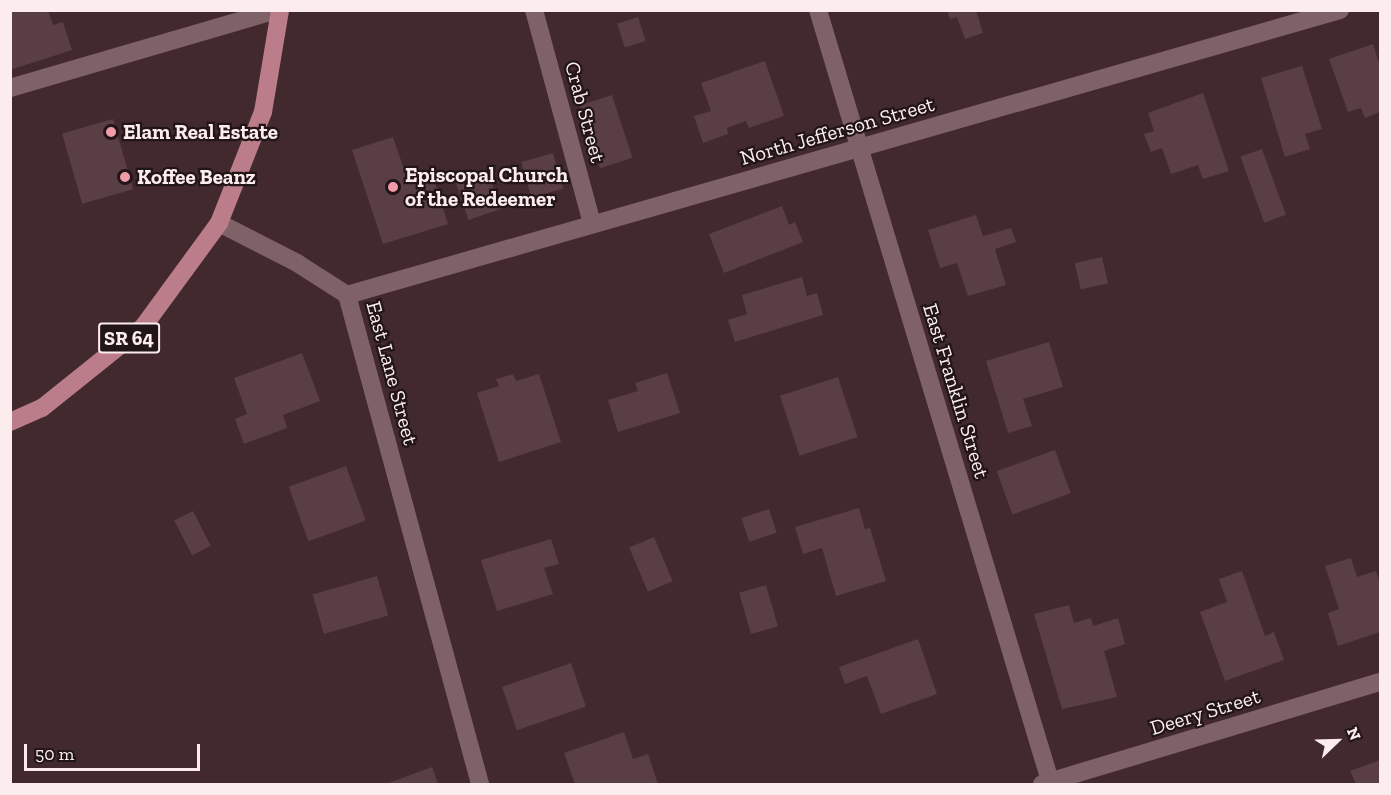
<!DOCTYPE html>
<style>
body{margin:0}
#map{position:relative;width:1391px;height:795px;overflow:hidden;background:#41292d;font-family:"Zilla Slab",serif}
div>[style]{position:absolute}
.building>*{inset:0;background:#593f44;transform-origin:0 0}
.minor>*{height:18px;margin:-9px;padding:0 9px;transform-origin:9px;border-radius:9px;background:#7e6267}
.major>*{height:18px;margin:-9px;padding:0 9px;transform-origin:9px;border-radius:9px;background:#bb7d89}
.dots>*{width:16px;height:16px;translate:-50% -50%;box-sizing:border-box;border:3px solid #211517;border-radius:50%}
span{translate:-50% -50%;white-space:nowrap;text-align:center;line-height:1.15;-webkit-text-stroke:4.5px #211517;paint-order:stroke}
.shield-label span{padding:2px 4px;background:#211517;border:2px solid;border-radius:4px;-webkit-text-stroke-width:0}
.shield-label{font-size:20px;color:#fcecee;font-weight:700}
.street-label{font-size:21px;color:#fcecee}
.poi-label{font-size:21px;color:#fcecee;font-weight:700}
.left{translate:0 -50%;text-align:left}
.frame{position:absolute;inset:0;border:12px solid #fcecee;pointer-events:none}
.north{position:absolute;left:1307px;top:711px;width:60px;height:60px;-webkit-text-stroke:4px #211517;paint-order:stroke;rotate:67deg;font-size:16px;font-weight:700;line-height:24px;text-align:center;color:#fcecee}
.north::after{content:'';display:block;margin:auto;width:21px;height:27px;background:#fcecee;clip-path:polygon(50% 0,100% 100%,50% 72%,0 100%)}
.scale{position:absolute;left:24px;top:744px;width:176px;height:27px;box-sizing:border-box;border:3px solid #fcecee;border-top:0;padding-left:8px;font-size:18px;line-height:21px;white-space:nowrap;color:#fcecee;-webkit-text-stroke:4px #211517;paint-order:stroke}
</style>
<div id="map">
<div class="building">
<div style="clip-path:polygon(10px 10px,48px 10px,53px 25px,63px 22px,72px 50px,10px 70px)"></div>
<div style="clip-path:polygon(947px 10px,976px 10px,983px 33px,965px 39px,957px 17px,950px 19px)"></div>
<div style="left:638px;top:17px;width:25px;height:22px;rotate:72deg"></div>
<div style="clip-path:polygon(1373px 44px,1380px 66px,1380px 112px,1365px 118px,1361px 108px,1348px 112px,1329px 59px)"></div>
<div style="clip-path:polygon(765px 61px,784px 116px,749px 128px,746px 121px,727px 128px,728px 134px,703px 143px,694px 116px,711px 111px,701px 83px)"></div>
<div style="clip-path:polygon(1302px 66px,1322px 129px,1305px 134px,1310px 149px,1285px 157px,1261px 78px)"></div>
<div style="clip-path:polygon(1203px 93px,1229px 171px,1203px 179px,1198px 165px,1171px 174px,1162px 148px,1151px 152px,1144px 134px,1154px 131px,1148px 113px)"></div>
<div style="left:612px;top:95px;width:66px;height:34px;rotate:72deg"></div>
<div style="left:113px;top:119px;width:73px;height:53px;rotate:74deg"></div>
<div style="clip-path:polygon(393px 137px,409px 184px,433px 176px,448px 224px,383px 244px,352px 150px)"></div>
<div style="left:1262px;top:149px;width:70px;height:23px;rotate:70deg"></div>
<div style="left:553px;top:153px;width:37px;height:33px;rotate:74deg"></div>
<div style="left:488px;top:172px;width:39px;height:34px;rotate:71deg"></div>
<div style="clip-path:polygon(782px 206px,789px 225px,795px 222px,803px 242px,724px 273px,709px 234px)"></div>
<div style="clip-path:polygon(976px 215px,983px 236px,1011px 228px,1016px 242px,995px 249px,1006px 285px,968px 296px,957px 263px,940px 268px,928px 230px)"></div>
<div style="left:1102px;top:257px;width:27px;height:28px;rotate:77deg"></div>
<div style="clip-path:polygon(802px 277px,807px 296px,817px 293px,823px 315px,735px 342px,728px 320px,747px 314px,742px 295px)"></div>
<div style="clip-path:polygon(1049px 342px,1063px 387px,1023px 399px,1032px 426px,1008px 433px,986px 361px)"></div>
<div style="clip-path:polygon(302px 353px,320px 401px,283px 415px,287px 428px,244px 444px,235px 419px,247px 414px,234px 378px)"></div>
<div style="clip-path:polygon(667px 373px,680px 413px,618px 432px,608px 400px,638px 391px,635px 383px)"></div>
<div style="clip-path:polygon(513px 374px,516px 381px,539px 374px,561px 442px,499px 462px,477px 393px,499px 386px,496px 379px)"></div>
<div style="left:838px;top:377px;width:63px;height:61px;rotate:72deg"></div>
<div style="left:1055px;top:450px;width:46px;height:62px;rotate:70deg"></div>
<div style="left:346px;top:466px;width:58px;height:61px;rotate:70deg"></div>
<div style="clip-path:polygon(859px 508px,865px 529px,870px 528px,886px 581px,836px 596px,822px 548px,803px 554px,795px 527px)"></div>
<div style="left:769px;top:509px;width:25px;height:29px;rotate:72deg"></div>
<div style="left:193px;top:511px;width:39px;height:21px;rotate:63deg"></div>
<div style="left:654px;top:537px;width:48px;height:27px;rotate:67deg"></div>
<div style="clip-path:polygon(551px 539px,559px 564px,544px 568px,553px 594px,497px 611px,481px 560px)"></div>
<div style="clip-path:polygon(1351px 558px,1357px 577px,1376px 571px,1380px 583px,1380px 632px,1338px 646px,1328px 613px,1339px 609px,1325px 566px)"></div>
<div style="clip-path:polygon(1242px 571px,1265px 636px,1274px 632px,1284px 660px,1225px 681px,1200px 612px,1227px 602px,1219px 579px)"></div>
<div style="left:377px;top:576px;width:41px;height:67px;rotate:74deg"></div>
<div style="left:766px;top:585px;width:43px;height:28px;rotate:74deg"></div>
<div style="clip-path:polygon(1069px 605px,1074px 623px,1091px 618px,1093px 626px,1118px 618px,1125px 644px,1104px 651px,1117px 697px,1062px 709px,1034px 614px)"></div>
<div style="clip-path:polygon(918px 639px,937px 694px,881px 714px,867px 676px,845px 684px,839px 667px)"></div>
<div style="left:571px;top:663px;width:46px;height:73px;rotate:71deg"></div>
<div style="clip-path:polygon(624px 732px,633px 759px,648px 754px,658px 784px,575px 784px,564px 753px)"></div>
<div style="clip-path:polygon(1380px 760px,1380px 784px,1356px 784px,1350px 771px)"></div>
<div style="clip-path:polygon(432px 767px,438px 784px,386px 784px)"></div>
</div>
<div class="minor">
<div style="left:534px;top:10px;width:222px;rotate:74.8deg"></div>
<div style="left:818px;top:10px;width:808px;rotate:73.25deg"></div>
<div style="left:10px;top:88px;width:278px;rotate:-16.3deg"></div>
<div style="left:219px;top:223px;width:88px;rotate:27.1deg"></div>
<div style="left:297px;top:263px;width:59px;rotate:32.6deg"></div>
<div style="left:347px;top:295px;width:507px;rotate:74.78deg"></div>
<div style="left:347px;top:295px;width:1033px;rotate:-16.01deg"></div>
<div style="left:1042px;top:784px;width:353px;rotate:-16.8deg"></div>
</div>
<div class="major">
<div style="left:10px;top:422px;width:35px;rotate:-24deg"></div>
<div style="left:42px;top:408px;width:129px;rotate:-38.7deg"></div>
<div style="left:143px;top:327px;width:129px;rotate:-53.8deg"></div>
<div style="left:219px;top:223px;width:119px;rotate:-68.4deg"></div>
<div style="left:263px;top:112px;width:103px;rotate:-80.5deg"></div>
</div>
<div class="dots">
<div style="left:111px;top:132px;background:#f39aaa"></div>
<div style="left:125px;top:177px;background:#f39aaa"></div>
<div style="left:393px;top:187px;background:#f39aaa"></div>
</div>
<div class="shield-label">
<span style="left:129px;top:338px">SR 64</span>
</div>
<div class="street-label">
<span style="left:585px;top:112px;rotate:75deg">Crab Street</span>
<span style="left:837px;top:131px;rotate:-16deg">North Jefferson Street</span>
<span style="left:392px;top:373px;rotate:75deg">East Lane Street</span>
<span style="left:956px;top:391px;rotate:73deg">East Franklin Street</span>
<span style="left:1205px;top:712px;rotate:-17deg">Deery Street</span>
</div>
<div class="poi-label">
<span class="left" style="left:123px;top:132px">Elam Real Estate</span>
<span class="left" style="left:405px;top:187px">Episcopal Church<br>of the Redeemer</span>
<span class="left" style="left:137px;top:177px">Koffee Beanz</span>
</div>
<div class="frame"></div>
<div class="north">N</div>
<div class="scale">50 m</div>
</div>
